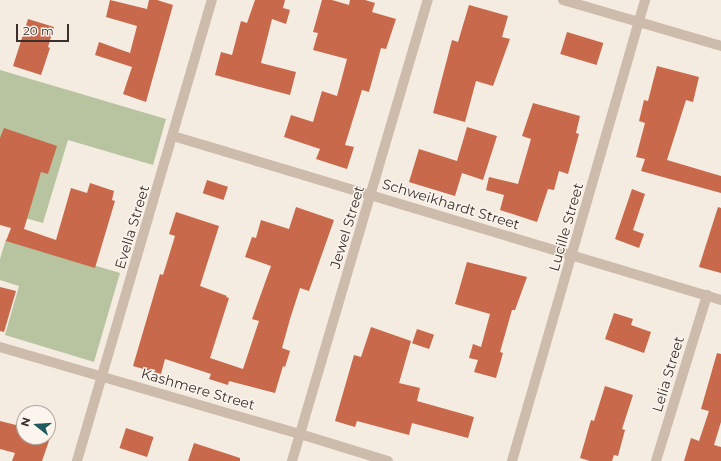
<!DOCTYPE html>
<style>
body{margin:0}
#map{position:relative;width:721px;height:461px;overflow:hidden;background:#f4ebe1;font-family:Montserrat,sans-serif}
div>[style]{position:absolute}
.green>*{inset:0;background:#b8c4a0}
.building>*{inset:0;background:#c8694b;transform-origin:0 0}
.minor>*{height:10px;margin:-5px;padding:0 5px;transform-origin:5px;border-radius:5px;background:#cdbbac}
.tertiary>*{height:10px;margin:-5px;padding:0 5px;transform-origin:5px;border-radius:5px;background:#cdbbac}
span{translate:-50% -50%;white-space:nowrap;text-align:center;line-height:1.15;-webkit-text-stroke:3px #fbf5ee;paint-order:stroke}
.street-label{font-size:14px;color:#3b302b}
.north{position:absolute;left:16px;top:405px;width:40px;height:40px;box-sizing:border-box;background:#fbf5ee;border:1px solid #aea6a0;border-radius:50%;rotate:287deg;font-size:11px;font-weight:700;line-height:16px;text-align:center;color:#3b302b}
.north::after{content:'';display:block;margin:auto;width:14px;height:18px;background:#1f5a5e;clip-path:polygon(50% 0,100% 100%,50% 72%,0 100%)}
.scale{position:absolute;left:16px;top:24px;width:53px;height:18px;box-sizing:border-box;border:2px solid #3b302b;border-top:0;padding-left:5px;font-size:12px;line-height:14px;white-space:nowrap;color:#3b302b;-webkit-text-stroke:3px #fbf5ee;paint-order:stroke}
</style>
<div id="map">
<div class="green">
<div style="clip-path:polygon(0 70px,166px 119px,153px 165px,68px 140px,43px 223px,0 211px)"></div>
<div style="clip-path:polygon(6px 239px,120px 273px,94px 362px,5px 335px,19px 286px,0 280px,0 259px)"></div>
</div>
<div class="building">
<div style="clip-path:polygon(110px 0,147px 9px,149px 0,157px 0,173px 5px,146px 102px,123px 94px,132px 67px,95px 55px,99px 42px,130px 53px,137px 26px,106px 17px)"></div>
<div style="clip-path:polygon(255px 0,285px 0,283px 8px,290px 10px,286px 24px,272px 19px,261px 63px,296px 72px,290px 95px,215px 75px,221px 52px,232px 55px,241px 21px,247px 23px)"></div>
<div style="clip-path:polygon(322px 0,332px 0,349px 5px,350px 0,365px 0,375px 3px,372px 12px,396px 19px,386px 49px,381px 48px,369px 92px,362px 90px,345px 145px,354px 147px,347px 169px,316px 159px,320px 149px,284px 137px,291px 115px,313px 122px,322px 91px,337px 96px,347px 59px,313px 50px,318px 33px,313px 32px)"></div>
<div style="clip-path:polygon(469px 5px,508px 16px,502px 37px,510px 39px,493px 86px,476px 81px,465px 122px,433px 113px,452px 40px,458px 42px)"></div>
<div style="clip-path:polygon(28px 19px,54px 27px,48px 47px,50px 48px,41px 75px,13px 66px)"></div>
<div style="left:567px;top:32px;width:38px;height:23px;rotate:17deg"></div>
<div style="clip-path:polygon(657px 66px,699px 77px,693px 102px,686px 100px,667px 160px,721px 176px,721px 193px,641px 171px,645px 159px,636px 157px,645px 123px,639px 121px,644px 100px,648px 101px)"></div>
<div style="clip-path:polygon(533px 103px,580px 116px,576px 133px,579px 134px,568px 174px,559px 171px,554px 190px,548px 189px,537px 222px,500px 210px,504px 195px,486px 190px,489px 177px,518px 184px,531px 139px,522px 136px)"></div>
<div style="clip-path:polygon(467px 127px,497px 136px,483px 180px,462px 173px,455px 196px,409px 182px,419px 149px,457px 161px)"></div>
<div style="clip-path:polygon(4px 128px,57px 146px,48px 174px,41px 172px,24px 229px,56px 240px,71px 188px,87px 193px,90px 183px,114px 191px,112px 200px,115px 201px,95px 268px,6px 241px,11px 228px,0 225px,0 138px)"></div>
<div style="left:207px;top:180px;width:22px;height:14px;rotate:18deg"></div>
<div style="clip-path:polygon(632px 189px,645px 194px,633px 230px,644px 234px,639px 248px,615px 239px)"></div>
<div style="clip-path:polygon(296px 207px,334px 220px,309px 291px,300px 288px,290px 319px,282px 348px,290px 351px,285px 367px,283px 366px,275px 393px,229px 381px,228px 385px,209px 379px,211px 374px,165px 359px,161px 374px,133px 366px,160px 274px,163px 275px,175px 236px,169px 234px,176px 212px,219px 226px,200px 286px,227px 296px,226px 297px,229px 298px,210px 358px,243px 369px,259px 321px,252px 319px,271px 266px,245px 257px,252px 237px,256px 238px,261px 220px,289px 229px)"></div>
<div style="clip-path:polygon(718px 207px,721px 208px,721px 273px,699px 267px)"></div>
<div style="clip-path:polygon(467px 262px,527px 277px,515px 310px,512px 310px,500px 352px,503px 353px,496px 378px,474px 372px,478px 360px,469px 358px,473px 344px,481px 347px,490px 314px,455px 304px)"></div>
<div style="clip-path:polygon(0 287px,16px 291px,4px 332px,0 331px)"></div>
<div style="clip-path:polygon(614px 313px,633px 319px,631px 325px,651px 332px,644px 353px,605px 339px)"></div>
<div style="clip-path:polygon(371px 327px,411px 341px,399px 383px,420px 388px,417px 401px,474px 417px,468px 438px,412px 423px,409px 435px,357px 421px,355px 427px,335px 421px,354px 355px,361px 357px)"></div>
<div style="left:417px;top:329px;width:18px;height:15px;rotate:19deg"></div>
<div style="clip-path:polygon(717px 353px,721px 354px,721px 422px,714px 445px,721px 447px,721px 461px,684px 461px,691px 438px,699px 441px,709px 411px,701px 409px)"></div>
<div style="clip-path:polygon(605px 386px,633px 395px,622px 429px,625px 430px,618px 456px,614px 455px,612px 461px,590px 461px,580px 458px,591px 420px,594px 421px)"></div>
<div style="clip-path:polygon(0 421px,24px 427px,24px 437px,48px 437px,48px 434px,51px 435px,42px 461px,12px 461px,15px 453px,0 449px)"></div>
<div style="left:126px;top:428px;width:29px;height:21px;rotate:18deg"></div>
<div style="clip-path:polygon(194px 443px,240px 458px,240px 461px,188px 461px)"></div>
</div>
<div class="minor">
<div style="left:173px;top:136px;width:572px;rotate:16.66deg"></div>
<div style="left:0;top:347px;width:312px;rotate:16.2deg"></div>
<div style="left:300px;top:434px;width:92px;rotate:17.1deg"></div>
<div style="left:77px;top:461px;width:480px;rotate:-73.7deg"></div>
<div style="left:292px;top:461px;width:481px;rotate:-73.6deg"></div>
<div style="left:512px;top:461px;width:480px;rotate:-73.9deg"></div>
<div style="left:656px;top:461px;width:174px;rotate:-72.9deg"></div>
</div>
<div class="tertiary">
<div style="left:563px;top:0;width:165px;rotate:16.2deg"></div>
</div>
<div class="street-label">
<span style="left:451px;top:204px;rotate:17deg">Schweikhardt Street</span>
<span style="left:132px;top:227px;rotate:-73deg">Evella Street</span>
<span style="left:347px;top:227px;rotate:-73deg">Jewel Street</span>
<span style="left:566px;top:227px;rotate:-74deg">Lucille Street</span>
<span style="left:668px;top:374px;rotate:-73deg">Lelia Street</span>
<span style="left:198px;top:389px;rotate:16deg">Kashmere Street</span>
</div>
<div class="north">N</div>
<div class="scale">20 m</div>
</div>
